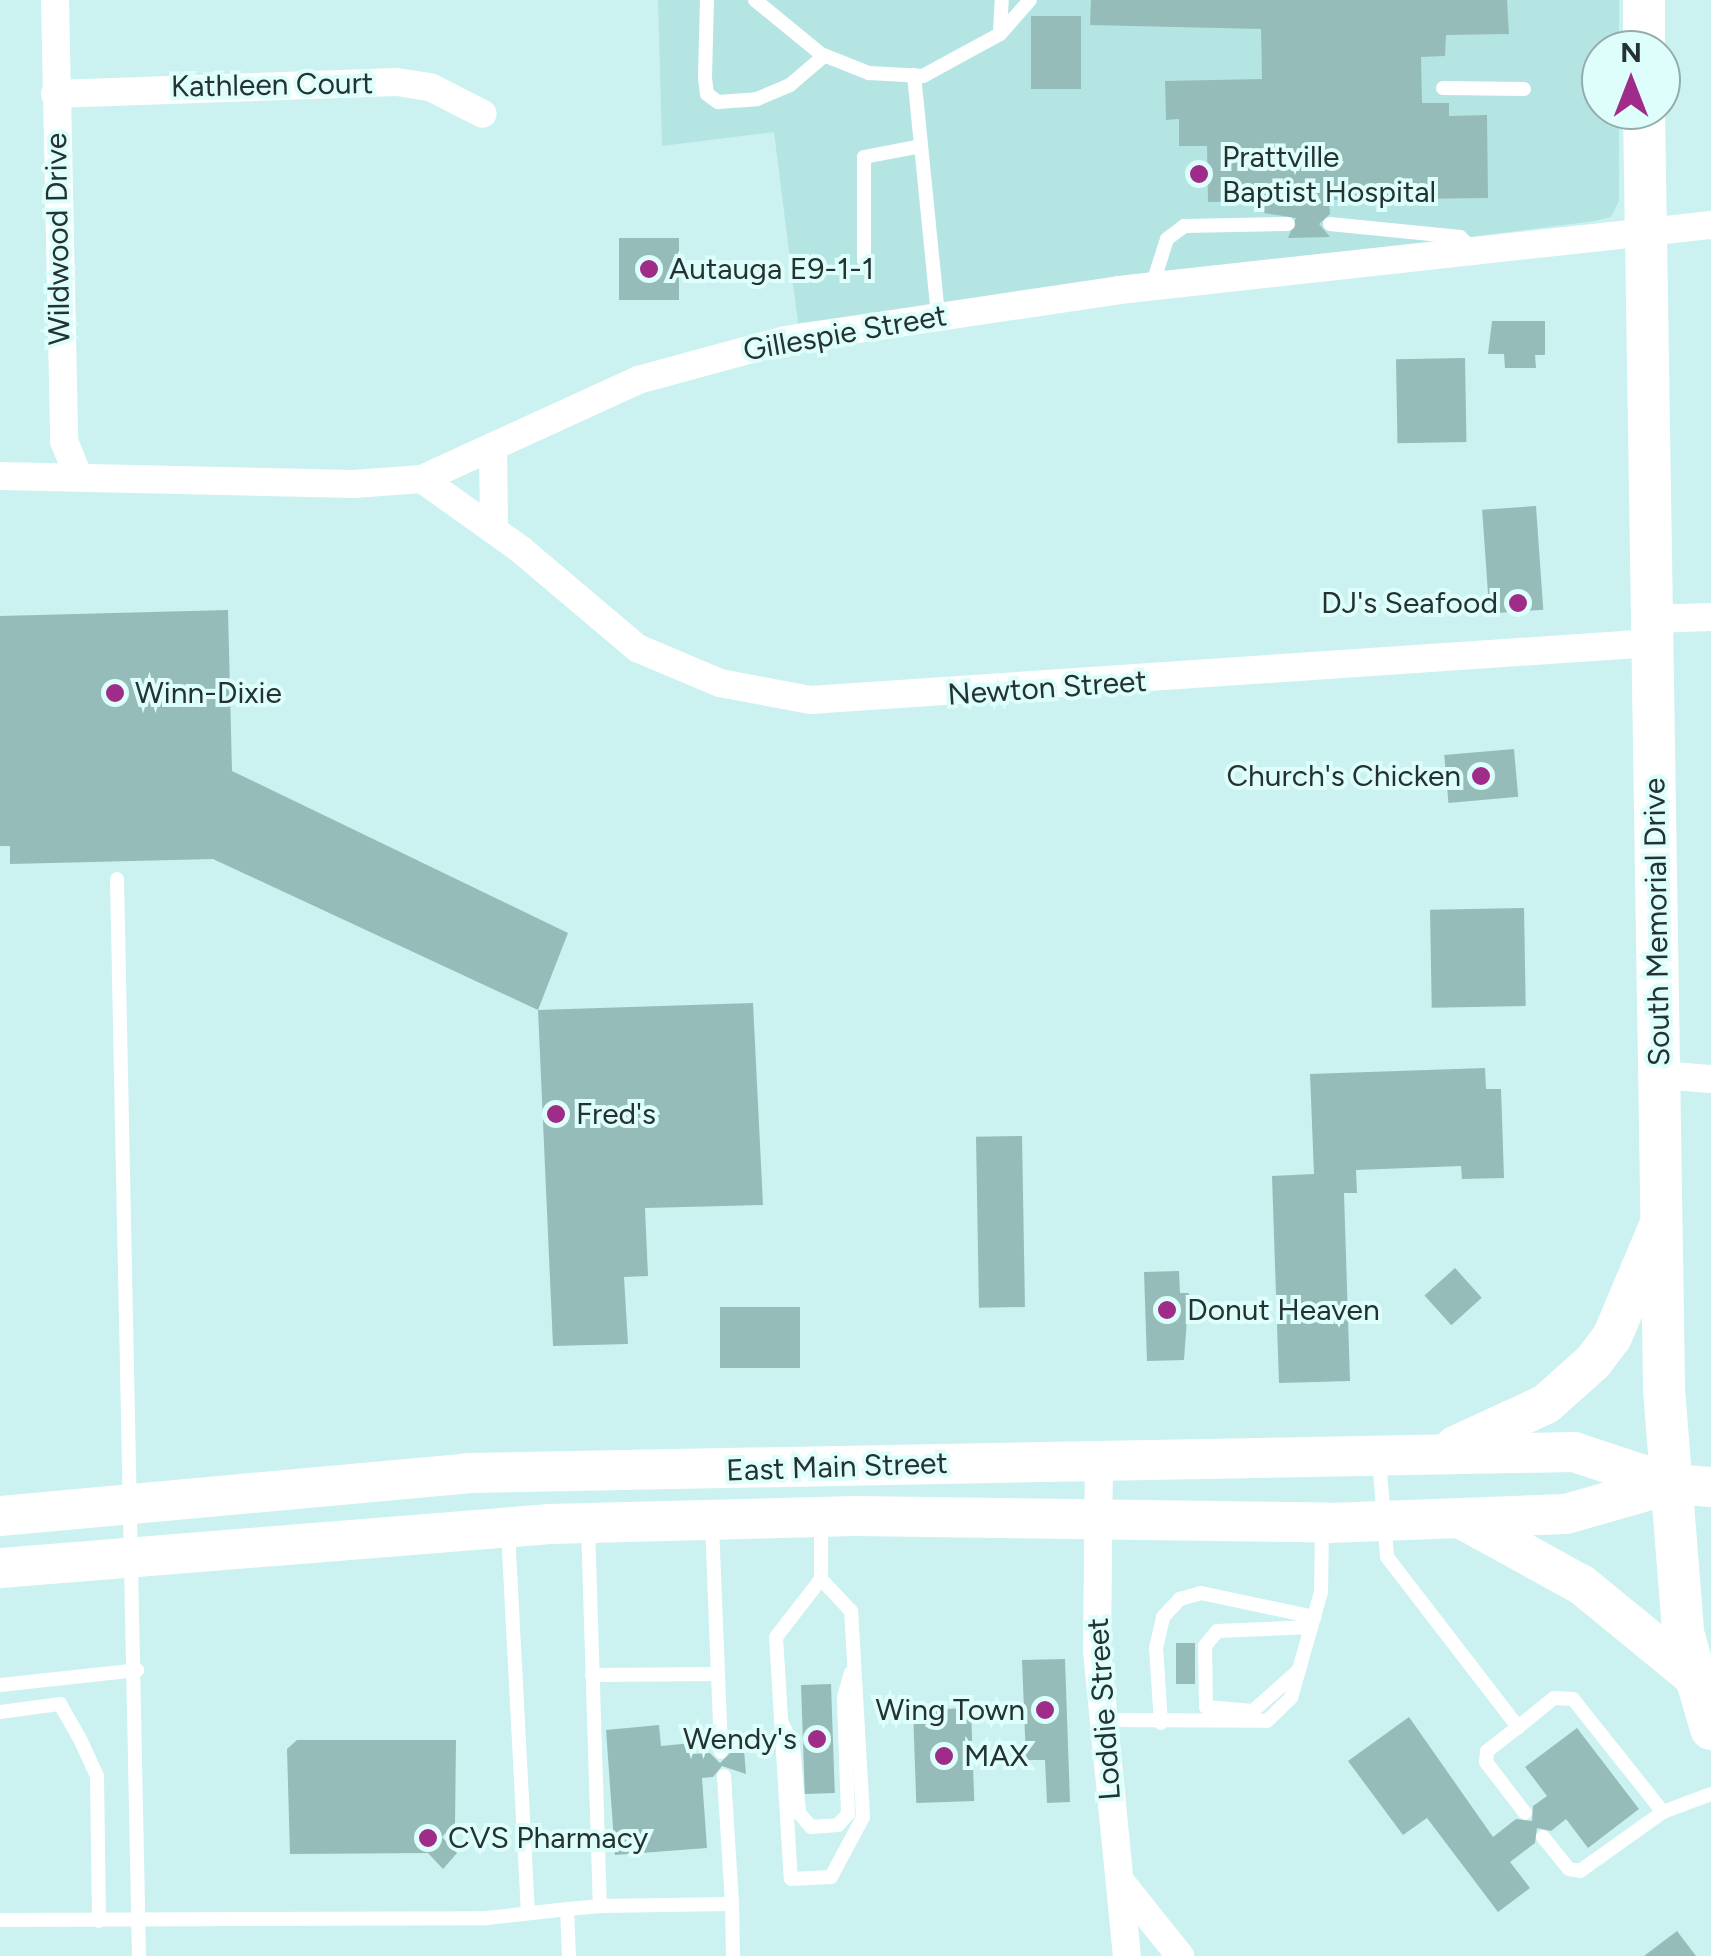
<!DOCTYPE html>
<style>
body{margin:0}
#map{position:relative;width:1711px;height:1956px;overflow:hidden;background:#cbf2f0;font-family:Figtree,sans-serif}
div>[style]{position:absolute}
.built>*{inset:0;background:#b5e5e3}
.building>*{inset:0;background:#96bcba;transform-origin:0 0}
.lane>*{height:14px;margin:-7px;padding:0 7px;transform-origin:7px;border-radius:7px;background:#fff}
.street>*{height:28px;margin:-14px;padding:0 14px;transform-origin:14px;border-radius:14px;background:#fff}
.secondary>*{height:40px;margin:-20px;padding:0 20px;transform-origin:20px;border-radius:20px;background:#fff}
.primary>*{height:42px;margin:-21px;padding:0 21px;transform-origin:21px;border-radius:21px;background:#fff}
.dots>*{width:28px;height:28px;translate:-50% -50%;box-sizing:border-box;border:5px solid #defefc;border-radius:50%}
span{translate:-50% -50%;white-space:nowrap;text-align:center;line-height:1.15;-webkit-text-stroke:8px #defefc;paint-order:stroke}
.street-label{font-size:30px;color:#243332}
.poi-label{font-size:30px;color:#243332}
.left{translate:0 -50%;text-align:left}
.right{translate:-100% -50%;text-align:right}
.north{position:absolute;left:1581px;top:30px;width:100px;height:100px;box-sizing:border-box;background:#defefc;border:2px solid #94adab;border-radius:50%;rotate:0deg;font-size:28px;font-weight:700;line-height:40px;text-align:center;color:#243332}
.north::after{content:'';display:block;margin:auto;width:35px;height:45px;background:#9f2c89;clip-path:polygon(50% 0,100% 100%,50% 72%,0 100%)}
</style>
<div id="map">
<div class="built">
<div style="clip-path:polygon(658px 0,1619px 0,1619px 50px,1601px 50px,1601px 110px,1619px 110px,1619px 201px,1611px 217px,1595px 221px,798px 323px,774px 132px,662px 146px)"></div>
</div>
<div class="building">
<div style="clip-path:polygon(1091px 0,1507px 0,1509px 34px,1446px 35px,1445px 56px,1421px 57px,1422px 103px,1449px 103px,1449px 116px,1487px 115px,1488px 198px,1329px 200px,1330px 214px,1319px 224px,1330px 237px,1288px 238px,1296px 218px,1264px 213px,1264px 201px,1208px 202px,1207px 146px,1179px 146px,1179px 119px,1166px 120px,1165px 81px,1262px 79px,1261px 29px,1090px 25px)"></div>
<div style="left:1031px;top:16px;width:50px;height:73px"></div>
<div style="left:619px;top:238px;width:60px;height:62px"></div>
<div style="clip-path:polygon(1492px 321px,1545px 321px,1545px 355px,1535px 355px,1536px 368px,1505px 368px,1504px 354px,1488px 354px)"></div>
<div style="left:1465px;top:358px;width:84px;height:69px;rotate:89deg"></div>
<div style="left:1536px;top:506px;width:104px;height:54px;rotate:86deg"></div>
<div style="clip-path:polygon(228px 610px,232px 771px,568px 933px,538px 1010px,213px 859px,10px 864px,10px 846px,0 846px,0 616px)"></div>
<div style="left:1514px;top:749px;width:48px;height:70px;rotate:85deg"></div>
<div style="left:1524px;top:908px;width:98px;height:94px;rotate:89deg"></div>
<div style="clip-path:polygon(753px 1003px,763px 1205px,645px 1208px,648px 1276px,624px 1277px,628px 1344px,553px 1346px,538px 1010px)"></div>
<div style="clip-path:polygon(1485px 1068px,1486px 1089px,1501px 1089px,1504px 1178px,1462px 1179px,1461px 1166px,1356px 1170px,1357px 1193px,1344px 1193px,1350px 1381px,1279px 1383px,1272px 1176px,1314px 1174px,1310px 1074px)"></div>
<div style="left:1022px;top:1136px;width:171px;height:46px;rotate:89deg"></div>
<div style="left:1455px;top:1268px;width:40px;height:41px;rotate:48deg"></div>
<div style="clip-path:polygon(1179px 1271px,1180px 1293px,1189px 1293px,1184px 1360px,1147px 1361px,1144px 1272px)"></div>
<div style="left:720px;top:1307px;width:80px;height:61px"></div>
<div style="left:1195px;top:1643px;width:41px;height:19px;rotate:90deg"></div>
<div style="clip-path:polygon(1065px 1659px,1070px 1802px,1047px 1803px,1045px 1760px,1026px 1760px,1022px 1660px)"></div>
<div style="left:831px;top:1684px;width:109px;height:30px;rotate:88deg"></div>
<div style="left:971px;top:1708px;width:93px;height:58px;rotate:88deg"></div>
<div style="clip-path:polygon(1409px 1717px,1493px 1837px,1516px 1819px,1532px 1821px,1533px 1806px,1547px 1796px,1525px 1767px,1577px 1728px,1639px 1809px,1588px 1848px,1566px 1819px,1551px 1831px,1537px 1828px,1535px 1843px,1510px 1862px,1530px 1888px,1498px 1912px,1427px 1818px,1403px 1835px,1348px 1761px)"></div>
<div style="clip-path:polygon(659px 1725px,661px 1746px,692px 1743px,692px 1754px,710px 1753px,720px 1763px,732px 1751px,744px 1750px,746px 1774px,722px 1766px,713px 1777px,702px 1778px,707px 1848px,615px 1855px,606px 1730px)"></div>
<div style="clip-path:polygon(297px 1740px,456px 1740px,455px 1823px,442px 1837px,457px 1853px,443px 1869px,428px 1853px,290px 1854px,287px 1749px)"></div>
<div style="clip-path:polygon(1677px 1931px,1696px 1956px,1644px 1956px)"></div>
</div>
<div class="lane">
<div style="left:707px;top:0;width:78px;rotate:91.5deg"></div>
<div style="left:705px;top:78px;width:16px;rotate:83deg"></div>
<div style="left:707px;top:94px;width:14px;rotate:36deg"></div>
<div style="left:718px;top:102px;width:39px;rotate:-4deg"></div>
<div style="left:757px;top:99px;width:36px;rotate:-23deg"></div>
<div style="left:790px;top:85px;width:45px;rotate:-40.5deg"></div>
<div style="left:755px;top:0;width:85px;rotate:39.3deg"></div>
<div style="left:821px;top:54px;width:52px;rotate:21.6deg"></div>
<div style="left:869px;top:73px;width:54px;rotate:3.2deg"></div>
<div style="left:923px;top:76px;width:88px;rotate:-28.6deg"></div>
<div style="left:1000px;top:34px;width:45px;rotate:-48.6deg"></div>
<div style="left:1000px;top:33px;width:33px;rotate:-87deg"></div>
<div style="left:914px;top:75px;width:242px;rotate:84.3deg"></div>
<div style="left:1443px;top:88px;width:81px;rotate:0.7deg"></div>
<div style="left:1330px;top:224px;width:131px;rotate:5.7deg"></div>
<div style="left:1460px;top:237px;width:18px;rotate:43deg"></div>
<div style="left:864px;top:260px;width:103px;rotate:-90deg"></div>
<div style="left:864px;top:157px;width:58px;rotate:-10.9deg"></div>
<div style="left:1152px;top:286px;width:49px;rotate:-72.3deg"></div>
<div style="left:1167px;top:239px;width:21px;rotate:-37deg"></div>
<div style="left:1184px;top:226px;width:104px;rotate:-1.1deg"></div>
<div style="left:117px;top:879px;width:1077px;rotate:88.83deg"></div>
<div style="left:1379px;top:1459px;width:98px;rotate:85.3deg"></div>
<div style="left:1387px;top:1557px;width:215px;rotate:52.4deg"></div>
<div style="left:1518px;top:1727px;width:46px;rotate:-38.9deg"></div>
<div style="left:1554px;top:1698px;width:19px;rotate:3deg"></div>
<div style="left:1573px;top:1699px;width:144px;rotate:51.5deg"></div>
<div style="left:1663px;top:1812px;width:51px;rotate:-20.6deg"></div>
<div style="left:821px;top:1520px;width:59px;rotate:90deg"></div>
<div style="left:821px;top:1579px;width:73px;rotate:127.8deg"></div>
<div style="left:776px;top:1637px;width:242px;rotate:86.5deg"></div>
<div style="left:791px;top:1879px;width:40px;rotate:-2.9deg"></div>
<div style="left:831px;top:1877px;width:68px;rotate:-61.9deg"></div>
<div style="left:863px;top:1817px;width:206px;rotate:-93.3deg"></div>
<div style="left:851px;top:1611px;width:44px;rotate:-133.2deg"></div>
<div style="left:712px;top:1525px;width:227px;rotate:87.7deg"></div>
<div style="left:588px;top:1527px;width:379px;rotate:88.2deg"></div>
<div style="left:600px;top:1906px;width:132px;rotate:-0.9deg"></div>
<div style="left:732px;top:1904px;width:52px;rotate:88.9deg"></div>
<div style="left:508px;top:1532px;width:380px;rotate:87deg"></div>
<div style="left:1299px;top:1670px;width:62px;rotate:138.3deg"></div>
<div style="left:1253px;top:1711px;width:47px;rotate:-175.1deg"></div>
<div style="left:1206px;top:1707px;width:61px;rotate:-90.9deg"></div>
<div style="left:1205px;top:1646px;width:19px;rotate:-51deg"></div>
<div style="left:1217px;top:1631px;width:94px;rotate:-2.4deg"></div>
<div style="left:592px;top:1675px;width:126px;rotate:-0.5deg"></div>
<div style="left:0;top:1685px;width:138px;rotate:-6.2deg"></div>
<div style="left:0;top:1712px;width:61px;rotate:-7.6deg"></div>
<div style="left:60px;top:1704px;width:40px;rotate:60.3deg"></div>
<div style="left:80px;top:1739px;width:41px;rotate:65.3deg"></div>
<div style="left:97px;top:1776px;width:145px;rotate:89.2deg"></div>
<div style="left:1103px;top:1720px;width:164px;rotate:0.3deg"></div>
<div style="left:1267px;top:1721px;width:33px;rotate:-44deg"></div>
<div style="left:1291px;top:1698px;width:110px;rotate:-74.2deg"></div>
<div style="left:1321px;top:1592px;width:65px;rotate:-89.1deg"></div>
<div style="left:781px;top:1721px;width:29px;rotate:65deg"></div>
<div style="left:793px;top:1747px;width:66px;rotate:84.8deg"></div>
<div style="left:799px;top:1813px;width:18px;rotate:49deg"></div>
<div style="left:811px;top:1827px;width:27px;rotate:-4deg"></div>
<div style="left:838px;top:1825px;width:15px;rotate:-48deg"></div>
<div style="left:848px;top:1814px;width:117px;rotate:-92deg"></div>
<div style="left:844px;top:1697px;width:25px;rotate:-74deg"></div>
<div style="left:1161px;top:1723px;width:75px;rotate:-93.8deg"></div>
<div style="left:1156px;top:1648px;width:32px;rotate:-77deg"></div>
<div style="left:1163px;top:1617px;width:25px;rotate:-47deg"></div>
<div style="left:1180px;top:1599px;width:22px;rotate:-16deg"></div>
<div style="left:1201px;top:1593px;width:116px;rotate:12deg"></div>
<div style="left:1518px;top:1727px;width:39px;rotate:142deg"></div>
<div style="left:1487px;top:1751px;width:11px;rotate:95deg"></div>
<div style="left:1486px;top:1762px;width:64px;rotate:52.6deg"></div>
<div style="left:724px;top:1776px;width:128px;rotate:86.4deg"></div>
<div style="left:1543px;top:1837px;width:41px;rotate:50.9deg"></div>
<div style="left:1569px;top:1869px;width:11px;rotate:10deg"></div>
<div style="left:1580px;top:1871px;width:102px;rotate:-35.4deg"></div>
<div style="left:567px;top:1909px;width:33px;rotate:-5deg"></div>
<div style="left:0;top:1920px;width:487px;rotate:-0.2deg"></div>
<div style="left:487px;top:1918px;width:81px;rotate:-6.4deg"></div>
<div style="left:567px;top:1909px;width:47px;rotate:87.6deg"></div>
</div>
<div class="street">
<div style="left:55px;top:0;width:441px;rotate:88.8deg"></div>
<div style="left:64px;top:441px;width:38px;rotate:68deg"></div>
<div style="left:55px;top:94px;width:342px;rotate:-2deg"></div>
<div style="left:397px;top:82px;width:33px;rotate:9deg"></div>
<div style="left:430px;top:87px;width:59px;rotate:27deg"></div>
<div style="left:493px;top:447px;width:82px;rotate:89.3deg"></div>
<div style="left:0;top:476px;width:354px;rotate:1.3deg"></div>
<div style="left:354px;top:484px;width:68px;rotate:-4.2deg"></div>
<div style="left:422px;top:479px;width:238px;rotate:-24.6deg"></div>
<div style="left:638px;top:380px;width:152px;rotate:-15.2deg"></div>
<div style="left:785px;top:340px;width:338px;rotate:-8.5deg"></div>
<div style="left:1119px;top:290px;width:596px;rotate:-6.27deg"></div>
<div style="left:422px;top:479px;width:120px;rotate:35.5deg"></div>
<div style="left:520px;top:549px;width:153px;rotate:40.2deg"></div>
<div style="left:637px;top:648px;width:90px;rotate:22.9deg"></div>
<div style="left:720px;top:683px;width:92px;rotate:10.7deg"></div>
<div style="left:810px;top:700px;width:844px;rotate:-3.87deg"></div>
<div style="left:1651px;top:619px;width:60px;rotate:-1.9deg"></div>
<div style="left:1660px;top:1075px;width:51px;rotate:4.5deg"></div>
<div style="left:1099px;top:1460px;width:191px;rotate:90.6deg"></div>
<div style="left:1097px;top:1651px;width:306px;rotate:84.4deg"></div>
<div style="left:1121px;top:1882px;width:95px;rotate:51.4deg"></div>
</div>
<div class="secondary">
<div style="left:1455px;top:1446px;width:100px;rotate:-24.8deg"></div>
<div style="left:1546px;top:1404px;width:63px;rotate:-41.8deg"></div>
<div style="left:1593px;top:1362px;width:31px;rotate:-53deg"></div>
<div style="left:1612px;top:1337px;width:121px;rotate:-67.1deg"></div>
<div style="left:0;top:1516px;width:470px;rotate:-5.2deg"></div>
<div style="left:468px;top:1473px;width:1106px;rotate:-1.09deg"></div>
<div style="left:1574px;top:1452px;width:102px;rotate:18.3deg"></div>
<div style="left:1671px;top:1484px;width:40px;rotate:4.3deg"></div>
<div style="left:1460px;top:1518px;width:139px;rotate:28.8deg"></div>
<div style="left:1582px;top:1585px;width:142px;rotate:39.3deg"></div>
<div style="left:0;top:1568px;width:552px;rotate:-4.57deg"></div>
<div style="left:550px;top:1524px;width:305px;rotate:-1.5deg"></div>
<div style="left:855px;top:1516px;width:474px;rotate:0.8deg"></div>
<div style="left:1329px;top:1523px;width:237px;rotate:-2.2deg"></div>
<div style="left:1566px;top:1514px;width:109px;rotate:-15.9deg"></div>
</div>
<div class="primary">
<div style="left:1644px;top:0;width:50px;rotate:90deg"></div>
<div style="left:1644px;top:110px;width:1279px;rotate:89.1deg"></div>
<div style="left:1664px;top:1389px;width:245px;rotate:85.5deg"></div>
<div style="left:1683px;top:1633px;width:100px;rotate:73.7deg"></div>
</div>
<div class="dots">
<div style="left:1199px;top:174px;background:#9f2c89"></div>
<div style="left:649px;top:269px;background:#9f2c89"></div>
<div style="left:1518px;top:603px;background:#9f2c89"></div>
<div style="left:115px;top:693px;background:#9f2c89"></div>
<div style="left:1481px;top:776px;background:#9f2c89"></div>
<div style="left:556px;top:1114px;background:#9f2c89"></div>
<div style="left:1167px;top:1310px;background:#9f2c89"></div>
<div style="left:1045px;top:1710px;background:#9f2c89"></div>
<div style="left:817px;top:1739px;background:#9f2c89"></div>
<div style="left:944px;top:1756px;background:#9f2c89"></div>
<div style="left:428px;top:1838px;background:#9f2c89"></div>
</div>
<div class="street-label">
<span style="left:272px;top:85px;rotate:-1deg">Kathleen Court</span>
<span style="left:58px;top:239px;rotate:-91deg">Wildwood Drive</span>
<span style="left:845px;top:333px;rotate:-10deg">Gillespie Street</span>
<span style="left:1047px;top:688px;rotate:-4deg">Newton Street</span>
<span style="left:1657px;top:922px;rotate:-91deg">South Memorial Drive</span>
<span style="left:837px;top:1467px;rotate:-2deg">East Main Street</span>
<span style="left:1104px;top:1709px;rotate:-94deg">Loddie Street</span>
</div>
<div class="poi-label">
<span class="left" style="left:1222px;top:174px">Prattville<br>Baptist Hospital</span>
<span class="left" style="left:669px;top:269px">Autauga E9-1-1</span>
<span class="right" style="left:1498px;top:603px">DJ's Seafood</span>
<span class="left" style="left:135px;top:693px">Winn-Dixie</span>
<span class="right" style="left:1461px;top:776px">Church's Chicken</span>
<span class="left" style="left:576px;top:1114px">Fred's</span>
<span class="left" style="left:1187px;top:1310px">Donut Heaven</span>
<span class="right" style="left:1025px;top:1710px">Wing Town</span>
<span class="right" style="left:797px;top:1739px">Wendy's</span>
<span class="left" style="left:964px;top:1756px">MAX</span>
<span class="left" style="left:448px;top:1838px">CVS Pharmacy</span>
</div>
<div class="north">N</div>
</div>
